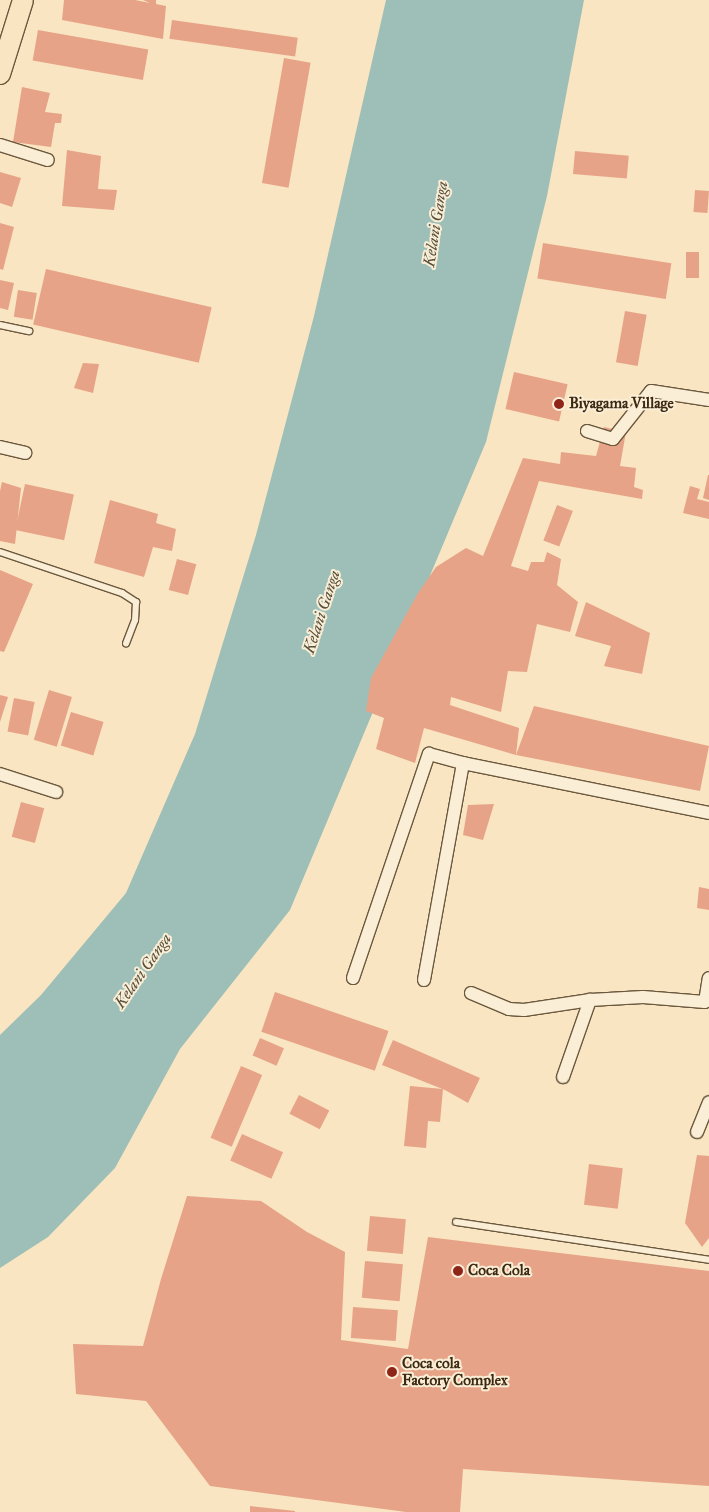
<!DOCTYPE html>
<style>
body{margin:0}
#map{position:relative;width:709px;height:1512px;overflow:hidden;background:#f9e5c2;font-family:"IM FELL Great Primer",serif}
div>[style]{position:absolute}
.water>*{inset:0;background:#9ebfb7}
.building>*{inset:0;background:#e7a387;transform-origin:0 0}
.roads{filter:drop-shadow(1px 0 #6b583d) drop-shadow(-1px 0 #6b583d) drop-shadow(0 1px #6b583d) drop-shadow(0 -1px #6b583d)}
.service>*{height:6px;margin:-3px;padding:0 3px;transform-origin:3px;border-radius:3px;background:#fbeed7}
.minor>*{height:12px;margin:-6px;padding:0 6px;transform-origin:6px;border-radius:6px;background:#fbeed7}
.primary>*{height:20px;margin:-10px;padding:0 10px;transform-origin:10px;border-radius:10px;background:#f9e5c2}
.dots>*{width:14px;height:14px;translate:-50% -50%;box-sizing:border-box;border:2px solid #fbeed7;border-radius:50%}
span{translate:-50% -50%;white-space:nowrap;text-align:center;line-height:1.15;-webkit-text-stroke:4px #fbeed7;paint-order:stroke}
.poi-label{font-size:15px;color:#3c2911;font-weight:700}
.left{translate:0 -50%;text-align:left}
.water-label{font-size:16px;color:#544e3a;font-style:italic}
</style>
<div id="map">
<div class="water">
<div style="clip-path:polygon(386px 0,584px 0,547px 196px,486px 442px,290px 910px,180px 1049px,115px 1168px,48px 1237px,0 1268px,0 1035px,41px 995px,126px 893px,195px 734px,256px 535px,314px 316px)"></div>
</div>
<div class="building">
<div style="clip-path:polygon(64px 0,135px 0,150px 3px,143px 0,156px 0,156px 4px,166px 6px,163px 39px,62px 20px)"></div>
<div style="left:172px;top:20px;width:127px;height:19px;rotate:8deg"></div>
<div style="left:38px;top:30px;width:112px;height:31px;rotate:10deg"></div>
<div style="left:284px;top:58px;width:27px;height:127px;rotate:10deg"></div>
<div style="clip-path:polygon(22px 87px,50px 93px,45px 112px,62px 114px,61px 123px,55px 123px,51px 147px,13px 142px)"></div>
<div style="clip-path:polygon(67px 150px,101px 156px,98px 189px,117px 190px,114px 210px,62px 206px)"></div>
<div style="left:575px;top:151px;width:54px;height:23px;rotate:5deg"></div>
<div style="clip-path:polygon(0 172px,21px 178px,12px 207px,0 203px)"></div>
<div style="left:695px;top:190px;width:14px;height:22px;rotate:4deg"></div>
<div style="clip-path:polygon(0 223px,14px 227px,3px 270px,0 269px)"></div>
<div style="left:543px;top:243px;width:130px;height:36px;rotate:9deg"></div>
<div style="left:686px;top:252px;width:13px;height:26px"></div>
<div style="left:46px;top:269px;width:170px;height:57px;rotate:13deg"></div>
<div style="clip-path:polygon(0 280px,14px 283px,8px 310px,0 308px)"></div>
<div style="left:18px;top:290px;width:19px;height:27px;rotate:9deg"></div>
<div style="left:625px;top:311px;width:22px;height:52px;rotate:10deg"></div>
<div style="clip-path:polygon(83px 363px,99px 364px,93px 393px,74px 388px)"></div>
<div style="left:514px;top:372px;width:55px;height:38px;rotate:13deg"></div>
<div style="clip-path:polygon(604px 427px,626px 432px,620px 466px,636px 468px,634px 487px,643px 490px,642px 499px,539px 481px,511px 566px,528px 571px,531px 562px,544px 562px,547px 552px,561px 559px,557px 585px,578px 602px,570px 632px,537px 624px,527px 672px,508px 671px,501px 712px,451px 697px,450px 705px,519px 728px,516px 755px,424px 728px,415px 763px,376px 749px,384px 718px,366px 711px,371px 678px,418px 593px,436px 567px,466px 548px,483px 556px,523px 458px,560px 464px,561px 452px,596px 456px)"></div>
<div style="clip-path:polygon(708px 475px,709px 475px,709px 500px,703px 498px)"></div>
<div style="clip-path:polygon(2px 482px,21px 488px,15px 544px,0 541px,0 491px)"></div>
<div style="left:25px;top:484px;width:50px;height:47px;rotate:12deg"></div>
<div style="clip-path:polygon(690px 486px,700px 489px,697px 499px,709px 502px,709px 519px,683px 513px)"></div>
<div style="clip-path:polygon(110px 500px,158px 514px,156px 523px,176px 529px,172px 551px,153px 547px,144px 577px,94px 563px)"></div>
<div style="left:557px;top:505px;width:17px;height:38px;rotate:21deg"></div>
<div style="left:177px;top:559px;width:20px;height:32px;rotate:15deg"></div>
<div style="clip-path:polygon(0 570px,33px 584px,4px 652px,0 651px)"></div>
<div style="clip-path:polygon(586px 602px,650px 633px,642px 674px,604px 666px,611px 646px,575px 636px)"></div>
<div style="left:49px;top:690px;width:24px;height:52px;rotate:17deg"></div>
<div style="clip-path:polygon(0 695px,8px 697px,0 722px)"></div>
<div style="left:14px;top:698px;width:21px;height:34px;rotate:11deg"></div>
<div style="clip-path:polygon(534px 706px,709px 746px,700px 791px,516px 755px)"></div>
<div style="left:71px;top:712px;width:34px;height:35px;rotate:17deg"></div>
<div style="left:21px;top:802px;width:24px;height:36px;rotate:15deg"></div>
<div style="clip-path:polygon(494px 804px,483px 840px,463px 835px,468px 805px)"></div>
<div style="clip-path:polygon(699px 887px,709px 889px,709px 910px,697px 908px)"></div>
<div style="left:275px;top:992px;width:120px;height:42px;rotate:19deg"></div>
<div style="left:260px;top:1038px;width:26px;height:19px;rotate:23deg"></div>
<div style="clip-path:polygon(393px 1040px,480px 1078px,468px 1103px,445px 1090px,382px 1065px)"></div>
<div style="left:241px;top:1066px;width:23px;height:78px;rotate:23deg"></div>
<div style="clip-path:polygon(410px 1086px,443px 1089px,440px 1122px,428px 1121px,426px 1148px,404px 1146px)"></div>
<div style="left:299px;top:1095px;width:34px;height:21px;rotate:27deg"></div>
<div style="left:242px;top:1134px;width:45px;height:29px;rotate:24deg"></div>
<div style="clip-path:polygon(697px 1155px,709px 1156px,709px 1238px,702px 1247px,685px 1223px)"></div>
<div style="left:589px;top:1164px;width:34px;height:41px;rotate:7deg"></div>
<div style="clip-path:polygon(187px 1196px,261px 1201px,307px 1232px,345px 1252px,341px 1340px,408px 1349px,428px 1237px,709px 1271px,709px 1486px,463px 1469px,460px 1512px,406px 1512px,210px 1486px,146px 1401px,76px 1394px,73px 1344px,143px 1346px,161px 1279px)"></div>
<div style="left:370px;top:1216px;width:36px;height:35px;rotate:5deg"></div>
<div style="left:365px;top:1261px;width:38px;height:37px;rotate:5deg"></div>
<div style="left:353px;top:1307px;width:45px;height:31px;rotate:4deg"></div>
<div style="clip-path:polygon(250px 1506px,295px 1511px,295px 1512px,250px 1512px)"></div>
</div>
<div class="roads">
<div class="service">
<div style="left:0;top:325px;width:30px;rotate:12deg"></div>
<div style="left:0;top:552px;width:129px;rotate:18.6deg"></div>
<div style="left:122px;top:593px;width:17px;rotate:33deg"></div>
<div style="left:136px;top:602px;width:18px;rotate:93deg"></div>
<div style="left:135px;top:620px;width:25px;rotate:111deg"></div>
<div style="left:456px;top:1222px;width:256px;rotate:8.5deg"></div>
</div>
<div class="minor">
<div style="left:0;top:145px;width:50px;rotate:17.4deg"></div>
<div style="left:587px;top:431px;width:27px;rotate:17deg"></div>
<div style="left:613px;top:439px;width:61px;rotate:-51.6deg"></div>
<div style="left:651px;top:391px;width:59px;rotate:8.8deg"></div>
<div style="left:0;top:447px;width:26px;rotate:13deg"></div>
<div style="left:0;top:774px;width:59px;rotate:17.8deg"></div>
<div style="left:353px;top:978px;width:237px;rotate:-71.3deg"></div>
<div style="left:429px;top:754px;width:39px;rotate:15deg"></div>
<div style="left:424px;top:980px;width:220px;rotate:-79.8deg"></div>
<div style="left:463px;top:763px;width:251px;rotate:11.5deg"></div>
<div style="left:471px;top:993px;width:41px;rotate:22.8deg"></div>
<div style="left:509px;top:1009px;width:15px;rotate:4deg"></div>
<div style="left:524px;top:1010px;width:67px;rotate:-8.6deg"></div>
<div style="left:590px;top:1000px;width:53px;rotate:-3.2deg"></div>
<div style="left:643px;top:997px;width:62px;rotate:4.6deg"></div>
<div style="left:705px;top:1002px;width:24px;rotate:-81deg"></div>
<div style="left:563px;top:1077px;width:82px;rotate:-70.7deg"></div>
<div style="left:697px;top:1132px;width:32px;rotate:-68deg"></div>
</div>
<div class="primary">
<div style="left:0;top:74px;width:77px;rotate:-72.7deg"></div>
</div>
</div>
<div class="dots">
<div style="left:559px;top:404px;background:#8f2418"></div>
<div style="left:458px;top:1271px;background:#8f2418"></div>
<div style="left:392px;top:1372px;background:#8f2418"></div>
</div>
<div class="poi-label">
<span class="left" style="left:569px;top:404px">Biyagama Village</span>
<span class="left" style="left:468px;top:1271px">Coca Cola</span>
<span class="left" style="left:402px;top:1372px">Coca cola<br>Factory Complex</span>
</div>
<div class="water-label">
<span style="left:436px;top:224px;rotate:-81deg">Kelani Ganga</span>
<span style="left:322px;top:612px;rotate:-72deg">Kelani Ganga</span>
<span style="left:143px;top:971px;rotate:-55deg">Kelani Ganga</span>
</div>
</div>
